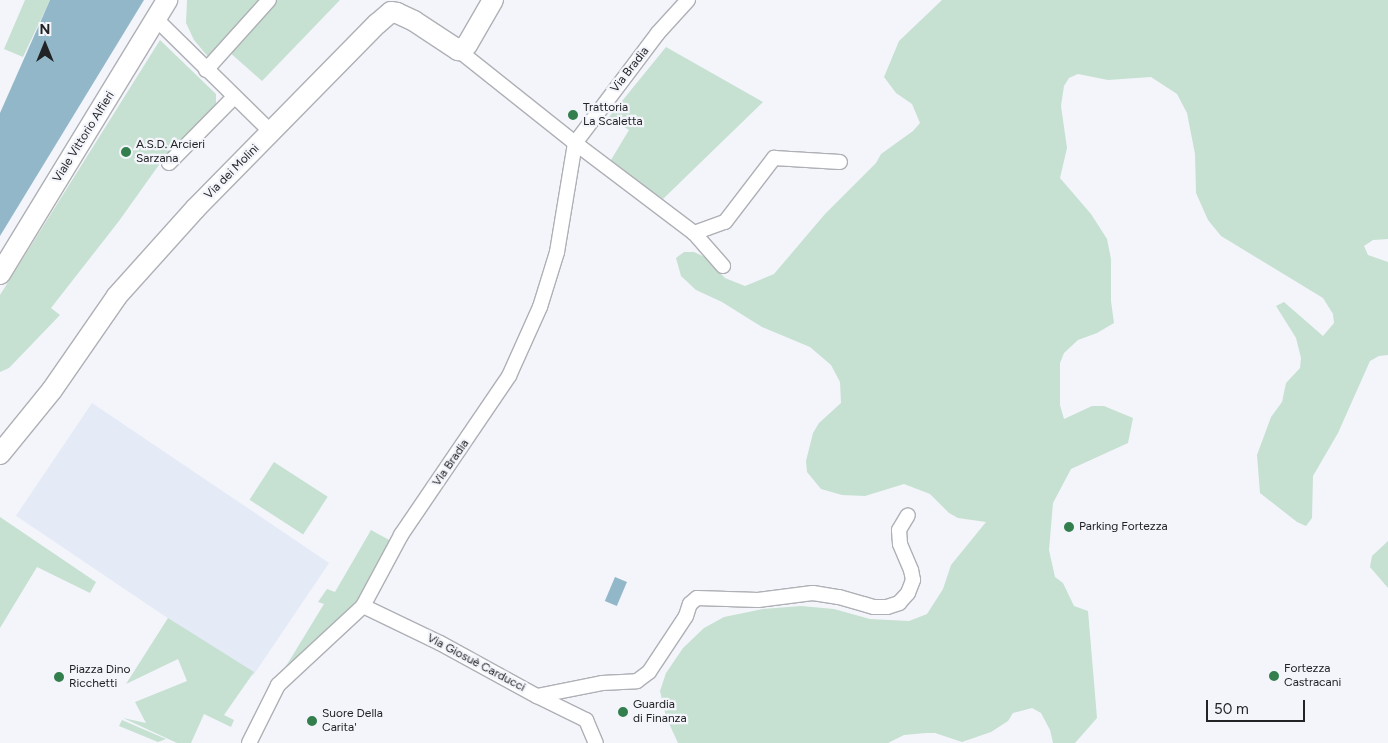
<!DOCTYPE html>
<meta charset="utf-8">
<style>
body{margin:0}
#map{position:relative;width:1388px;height:743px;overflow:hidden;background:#f3f5fb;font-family:Figtree,sans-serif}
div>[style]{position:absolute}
.built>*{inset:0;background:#e5eaf7;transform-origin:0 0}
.green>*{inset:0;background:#c6e1d1;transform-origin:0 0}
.water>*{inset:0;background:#92b7c9;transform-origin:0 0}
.roads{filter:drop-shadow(1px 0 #aeb0b5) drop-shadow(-1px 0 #aeb0b5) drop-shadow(0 1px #aeb0b5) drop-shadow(0 -1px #aeb0b5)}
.street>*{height:14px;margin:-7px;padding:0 7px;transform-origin:7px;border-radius:7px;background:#fff}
.secondary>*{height:20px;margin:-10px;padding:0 10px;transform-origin:10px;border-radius:10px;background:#fff}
.dots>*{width:14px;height:14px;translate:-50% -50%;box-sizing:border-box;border:2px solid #f3f5fb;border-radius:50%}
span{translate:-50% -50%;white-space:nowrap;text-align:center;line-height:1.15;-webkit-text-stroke:4.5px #f3f5fb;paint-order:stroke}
.street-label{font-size:12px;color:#222325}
.poi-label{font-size:12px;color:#222325}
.left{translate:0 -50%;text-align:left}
.north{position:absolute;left:20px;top:20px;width:50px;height:50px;-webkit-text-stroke:4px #f3f5fb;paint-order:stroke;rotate:0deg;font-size:14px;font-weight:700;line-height:20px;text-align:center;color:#222325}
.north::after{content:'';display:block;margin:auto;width:18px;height:22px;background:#222325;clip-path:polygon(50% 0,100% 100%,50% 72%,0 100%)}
.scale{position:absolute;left:1206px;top:700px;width:99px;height:22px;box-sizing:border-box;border:2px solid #222325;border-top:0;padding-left:6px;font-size:15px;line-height:18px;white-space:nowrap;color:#222325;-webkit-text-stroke:4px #f3f5fb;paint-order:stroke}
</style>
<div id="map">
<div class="built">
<div style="left:92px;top:403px;width:286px;height:136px;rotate:34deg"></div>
</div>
<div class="green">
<div style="clip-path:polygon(25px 0,50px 0,23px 57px,4px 49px)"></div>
<div style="clip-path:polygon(187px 0,264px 0,209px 58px,194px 40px,186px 23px)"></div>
<div style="clip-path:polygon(275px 0,340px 0,262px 81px,228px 51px)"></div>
<div style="clip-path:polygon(942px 0,1388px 0,1388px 239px,1373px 240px,1364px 246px,1368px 255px,1388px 262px,1388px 355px,1379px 356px,1370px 361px,1338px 433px,1313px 476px,1312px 518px,1306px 526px,1297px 522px,1260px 493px,1257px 455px,1271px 417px,1282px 402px,1286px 383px,1300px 368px,1301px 358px,1296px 338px,1276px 306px,1284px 302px,1323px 336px,1334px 323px,1333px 314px,1323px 298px,1221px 236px,1208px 220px,1196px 193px,1195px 154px,1187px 113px,1177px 94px,1151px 77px,1108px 80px,1078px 74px,1069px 78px,1064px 86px,1061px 106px,1067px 148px,1060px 178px,1091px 214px,1107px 239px,1111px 259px,1111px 301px,1114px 323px,1097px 333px,1078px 340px,1064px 353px,1060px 363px,1060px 405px,1064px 419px,1092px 406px,1104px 406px,1133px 418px,1128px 443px,1071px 469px,1053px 503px,1049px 550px,1055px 577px,1063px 583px,1074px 606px,1088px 611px,1097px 718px,1075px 743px,1053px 743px,1050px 730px,1041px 713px,1032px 708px,1013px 713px,1008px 721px,991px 732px,962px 742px,935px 733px,926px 733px,904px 735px,888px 743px,678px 743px,666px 717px,660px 691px,666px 673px,683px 648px,704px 628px,724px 617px,763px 609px,801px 606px,834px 609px,870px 619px,909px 621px,927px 614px,943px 589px,951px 565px,986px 522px,958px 518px,949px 513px,930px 494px,904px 484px,865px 496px,842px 495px,821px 489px,807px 472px,806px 461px,813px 433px,819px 423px,841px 403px,840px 382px,831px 365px,810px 347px,762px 327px,722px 302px,696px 290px,681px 276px,676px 258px,684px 252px,694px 252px,705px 257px,725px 278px,745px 286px,774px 274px,825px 214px,876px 163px,881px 154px,913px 131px,920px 123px,912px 104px,896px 93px,884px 77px,899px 41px)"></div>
<div style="clip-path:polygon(160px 40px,216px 94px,216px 107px,161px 162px,119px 221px,51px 308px,60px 315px,9px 368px,0 372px,0 295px)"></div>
<div style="clip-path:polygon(666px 47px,763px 102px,663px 199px,608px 165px,629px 130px,609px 117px)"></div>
<div style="left:274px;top:462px;width:64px;height:45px;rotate:33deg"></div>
<div style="clip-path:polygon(0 517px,96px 582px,90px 593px,37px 567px,0 628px)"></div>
<div style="clip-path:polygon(371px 530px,391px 541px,360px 598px,280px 676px,324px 604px,318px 602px,327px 589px,335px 592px)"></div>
<div style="clip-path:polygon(1388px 541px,1388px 588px,1370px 567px,1372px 556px)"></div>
<div style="clip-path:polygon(168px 618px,254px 672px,224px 715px,234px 720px,231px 727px,204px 714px,191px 743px,177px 743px,123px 718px,146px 723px,135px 702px,187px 681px,178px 659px,126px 684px)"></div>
<div style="clip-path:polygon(122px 720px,166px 739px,158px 742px,119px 726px)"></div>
</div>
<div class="water">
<div style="clip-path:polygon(50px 0,144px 0,0 236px,0 113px)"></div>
<div style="left:615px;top:577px;width:13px;height:26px;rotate:23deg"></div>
</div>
<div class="roads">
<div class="street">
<div style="left:688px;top:0;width:45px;rotate:132.3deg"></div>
<div style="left:658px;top:33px;width:138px;rotate:127deg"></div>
<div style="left:575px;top:143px;width:149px;rotate:37.1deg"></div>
<div style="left:694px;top:233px;width:44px;rotate:48.7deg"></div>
<div style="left:156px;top:19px;width:161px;rotate:44.5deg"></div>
<div style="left:206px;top:70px;width:94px;rotate:-48deg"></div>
<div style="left:169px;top:163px;width:93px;rotate:-45.4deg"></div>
<div style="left:694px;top:233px;width:33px;rotate:-20deg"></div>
<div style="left:725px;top:222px;width:81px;rotate:-52.6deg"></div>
<div style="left:774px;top:158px;width:66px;rotate:3.5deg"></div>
<div style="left:363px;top:606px;width:85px;rotate:25.7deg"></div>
<div style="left:440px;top:643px;width:111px;rotate:28.7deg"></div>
<div style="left:537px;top:696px;width:66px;rotate:-11.3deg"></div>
<div style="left:602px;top:683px;width:35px;rotate:-3deg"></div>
<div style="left:637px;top:681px;width:15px;rotate:-37deg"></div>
<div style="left:649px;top:672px;width:67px;rotate:-56.5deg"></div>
<div style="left:686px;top:616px;width:13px;rotate:-72deg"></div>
<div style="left:690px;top:604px;width:9px;rotate:-41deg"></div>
<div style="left:697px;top:598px;width:61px;rotate:1.9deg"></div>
<div style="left:758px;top:600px;width:55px;rotate:-7.3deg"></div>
<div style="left:813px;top:593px;width:26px;rotate:9deg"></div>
<div style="left:839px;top:597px;width:36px;rotate:16deg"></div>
<div style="left:874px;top:607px;width:13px"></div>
<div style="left:887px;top:607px;width:13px;rotate:-18deg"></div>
<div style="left:899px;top:603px;width:13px;rotate:-48deg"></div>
<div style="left:908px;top:593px;width:14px;rotate:-69deg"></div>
<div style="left:913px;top:580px;width:10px;rotate:-101deg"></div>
<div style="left:911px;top:570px;width:28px;rotate:-113deg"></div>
<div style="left:900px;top:544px;width:14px;rotate:-94deg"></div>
<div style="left:899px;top:530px;width:17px;rotate:-59deg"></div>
<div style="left:537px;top:696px;width:55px;rotate:26.1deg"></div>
<div style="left:586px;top:720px;width:25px;rotate:67deg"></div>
<div style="left:249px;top:743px;width:65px;rotate:-63.4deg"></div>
<div style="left:278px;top:685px;width:116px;rotate:-42.9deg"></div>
<div style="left:363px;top:606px;width:81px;rotate:-61.8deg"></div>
<div style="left:401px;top:535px;width:192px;rotate:-55.8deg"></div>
<div style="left:509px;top:376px;width:76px;rotate:-65.8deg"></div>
<div style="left:540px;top:307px;width:58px;rotate:-72.8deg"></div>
<div style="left:557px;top:252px;width:110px;rotate:-80.6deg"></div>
<div style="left:575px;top:143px;width:149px;rotate:-141.5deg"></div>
</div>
<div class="secondary">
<div style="left:0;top:274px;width:321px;rotate:-58.6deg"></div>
<div style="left:0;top:454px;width:82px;rotate:-50.9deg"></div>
<div style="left:52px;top:390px;width:114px;rotate:-55.3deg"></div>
<div style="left:117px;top:296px;width:117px;rotate:-48.1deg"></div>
<div style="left:195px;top:209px;width:260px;rotate:-45.5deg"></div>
<div style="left:377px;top:24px;width:18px;rotate:-41deg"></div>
<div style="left:391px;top:12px;width:6px;rotate:9deg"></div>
<div style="left:397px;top:13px;width:19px;rotate:25deg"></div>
<div style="left:414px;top:21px;width:53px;rotate:33.4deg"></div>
<div style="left:458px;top:50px;width:10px;rotate:-29deg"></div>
<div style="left:467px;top:45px;width:52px;rotate:-60deg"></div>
</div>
</div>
<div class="dots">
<div style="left:573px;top:115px;background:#327e4d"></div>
<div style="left:126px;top:152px;background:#327e4d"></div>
<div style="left:1069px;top:527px;background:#327e4d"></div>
<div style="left:1274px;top:676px;background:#327e4d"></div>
<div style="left:59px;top:677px;background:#327e4d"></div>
<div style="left:623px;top:712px;background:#327e4d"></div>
<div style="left:312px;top:721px;background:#327e4d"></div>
</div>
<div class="street-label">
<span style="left:630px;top:70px;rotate:-52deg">Via Bradia</span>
<span style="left:84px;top:137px;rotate:-58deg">Viale Vittorio Alfieri</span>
<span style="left:232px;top:172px;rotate:-45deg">Via dei Molini</span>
<span style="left:451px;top:463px;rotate:-55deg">Via Bradia</span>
<span style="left:476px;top:663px;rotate:28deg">Via Giosuè Carducci</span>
</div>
<div class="poi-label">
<span class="left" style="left:583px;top:115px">Trattoria<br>La Scaletta</span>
<span class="left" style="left:136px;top:152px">A.S.D. Arcieri<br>Sarzana</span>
<span class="left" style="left:1079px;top:527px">Parking Fortezza</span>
<span class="left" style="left:1284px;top:676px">Fortezza<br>Castracani</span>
<span class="left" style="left:69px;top:677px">Piazza Dino<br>Ricchetti</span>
<span class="left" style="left:633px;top:712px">Guardia<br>di Finanza</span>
<span class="left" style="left:322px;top:721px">Suore Della<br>Carita'</span>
</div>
<div class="north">N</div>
<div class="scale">50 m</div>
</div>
